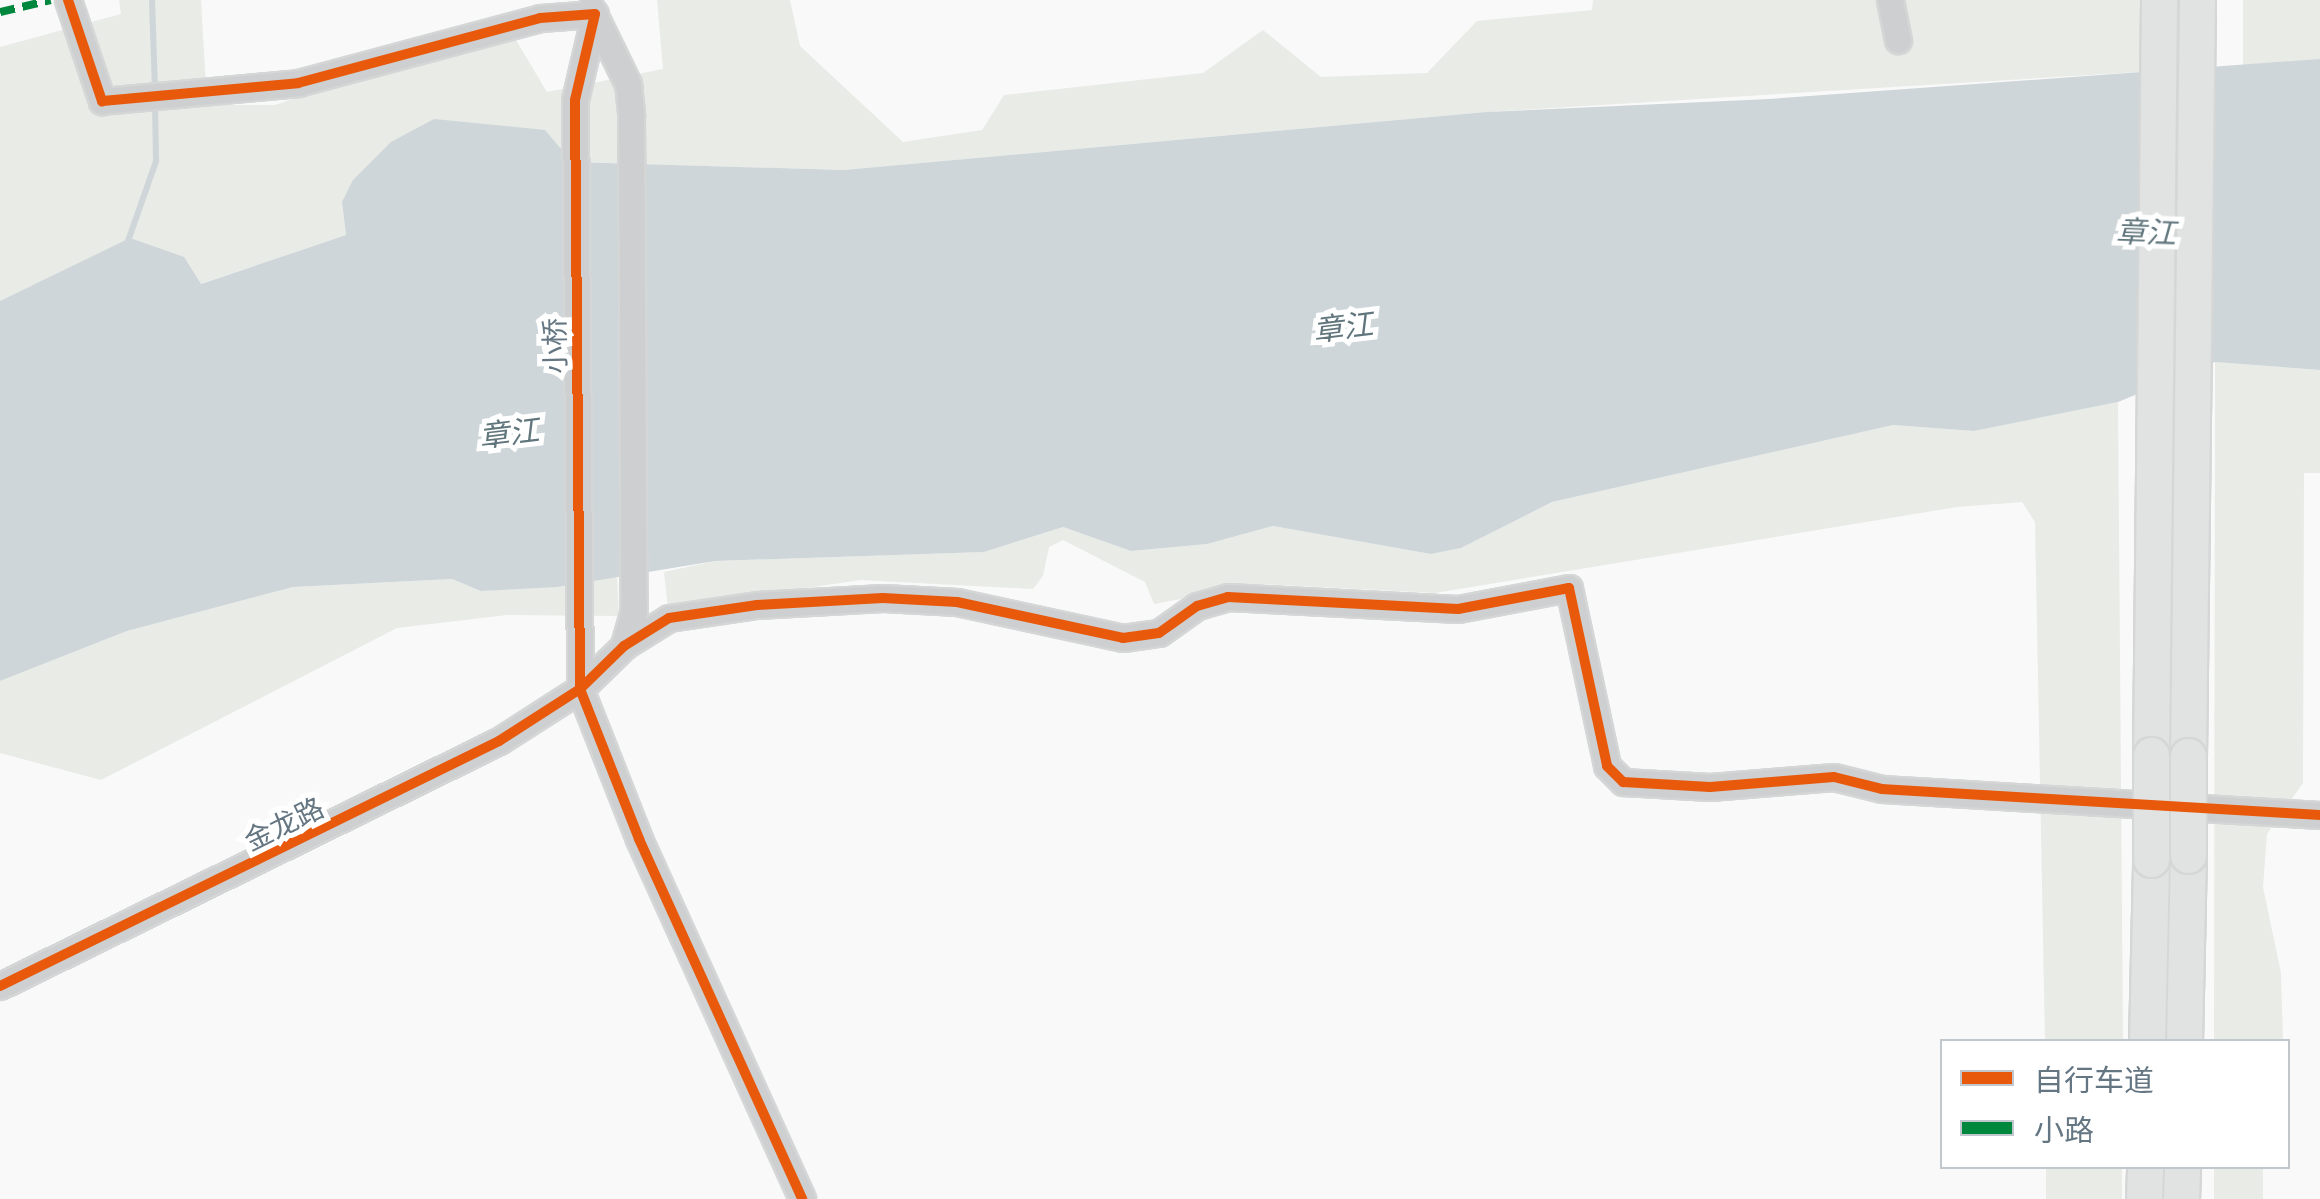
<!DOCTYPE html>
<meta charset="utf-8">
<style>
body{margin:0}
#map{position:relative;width:2320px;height:1199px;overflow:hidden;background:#f9f9f9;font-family:"PT Sans Narrow","Noto Sans SC",sans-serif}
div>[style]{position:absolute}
.green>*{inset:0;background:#e8ebe6;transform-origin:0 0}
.water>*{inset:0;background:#ced6d9}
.stream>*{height:6px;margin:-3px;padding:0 3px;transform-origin:3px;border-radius:3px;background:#ced6d9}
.roads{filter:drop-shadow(2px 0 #d5d6d6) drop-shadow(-2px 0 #d5d6d6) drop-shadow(0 2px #d5d6d6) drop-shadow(0 -2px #d5d6d6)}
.minor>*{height:25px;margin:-12.5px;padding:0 12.5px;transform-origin:12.5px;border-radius:12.5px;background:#cecfd0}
.highway>*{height:35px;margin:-17.5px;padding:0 17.5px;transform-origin:17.5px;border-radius:17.5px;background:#e1e2e2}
.bridges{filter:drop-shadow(2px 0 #d5d6d6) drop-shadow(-2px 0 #d5d6d6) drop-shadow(0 2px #d5d6d6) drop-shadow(0 -2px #d5d6d6)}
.highway-bridge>*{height:35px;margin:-17.5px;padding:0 17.5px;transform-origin:17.5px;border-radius:17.5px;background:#e1e2e2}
.quiet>*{height:8px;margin-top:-4px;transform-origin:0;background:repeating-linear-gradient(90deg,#00873e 0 15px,transparent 0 23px)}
.cycleway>*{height:10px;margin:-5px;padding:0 5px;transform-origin:5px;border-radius:5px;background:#e8590c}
span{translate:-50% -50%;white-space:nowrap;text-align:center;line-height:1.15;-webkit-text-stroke:10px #fff;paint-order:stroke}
.street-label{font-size:28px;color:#657683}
.water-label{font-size:30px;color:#60757c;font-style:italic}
.legend{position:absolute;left:1940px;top:1039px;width:350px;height:130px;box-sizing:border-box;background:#fff;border:2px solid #c1c8cd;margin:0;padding:12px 18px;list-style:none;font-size:30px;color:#657683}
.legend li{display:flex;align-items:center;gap:20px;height:50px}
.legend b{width:50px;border:2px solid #c1c8cd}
</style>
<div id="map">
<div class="green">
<div style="clip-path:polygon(119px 0,201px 0,207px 105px,275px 105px,507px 25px,547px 92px,663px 69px,657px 0,790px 0,800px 46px,903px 142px,982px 130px,1004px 95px,1203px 73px,1263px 30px,1321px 77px,1427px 73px,1477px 21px,1592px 10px,1593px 0,2155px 0,2155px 71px,1486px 112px,845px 170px,572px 162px,557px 150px,342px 202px,346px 235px,200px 284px,130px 239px,0 301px,0 47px,121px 14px)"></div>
<div style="left:2243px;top:0;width:77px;height:65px"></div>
<div style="clip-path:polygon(2215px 362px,2320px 370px,2320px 473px,2304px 473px,2303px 783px,2267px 834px,2263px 887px,2281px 973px,2283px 1041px,2214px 1042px)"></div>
<div style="clip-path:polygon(2118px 402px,2123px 1041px,2045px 1041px,2035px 522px,2022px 502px,1957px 507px,1435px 593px,1259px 584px,1154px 604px,1145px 582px,1063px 540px,1049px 547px,1043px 576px,1033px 589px,860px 580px,668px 609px,664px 572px,715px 561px,984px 552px,1063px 527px,1131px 551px,1207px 544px,1273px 526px,1431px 554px,1461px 548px,1552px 502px,1893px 425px,1974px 431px)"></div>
<div style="clip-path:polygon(617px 577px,619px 616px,507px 615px,397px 628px,101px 780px,0 753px,0 681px,127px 631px,293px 587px,452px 579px,482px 591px)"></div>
<div style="left:2046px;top:1167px;width:76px;height:32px"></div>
<div style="left:2214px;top:1167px;width:49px;height:32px"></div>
</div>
<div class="water">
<div style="clip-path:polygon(2320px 59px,2320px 370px,2215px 362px,2118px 402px,1974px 431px,1893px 425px,1552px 502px,1461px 548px,1431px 554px,1273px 526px,1207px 544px,1131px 551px,1063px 527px,984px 552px,715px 561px,557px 587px,481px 591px,452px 579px,293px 587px,127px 631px,0 681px,0 301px,130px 238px,184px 257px,201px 284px,346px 235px,342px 202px,353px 180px,391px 142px,434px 119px,545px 130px,572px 162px,844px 170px,1486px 112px,1769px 99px)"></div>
</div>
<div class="stream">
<div style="left:152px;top:0;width:89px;rotate:88.1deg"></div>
<div style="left:127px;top:244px;width:88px;rotate:-70.7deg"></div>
<div style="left:156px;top:161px;width:60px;rotate:-91deg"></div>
</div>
<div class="roads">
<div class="minor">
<div style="left:68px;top:0;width:107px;rotate:71.4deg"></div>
<div style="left:102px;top:101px;width:197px;rotate:-5.2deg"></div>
<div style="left:298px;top:83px;width:251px;rotate:-15deg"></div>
<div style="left:540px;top:18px;width:55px;rotate:-4.2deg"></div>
<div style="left:595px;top:14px;width:88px;rotate:103.1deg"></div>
<div style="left:575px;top:100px;width:589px;rotate:89.51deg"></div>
<div style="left:580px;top:689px;width:161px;rotate:68.5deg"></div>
<div style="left:639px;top:839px;width:395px;rotate:65.6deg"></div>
<div style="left:1890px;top:0;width:41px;rotate:78.7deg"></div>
<div style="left:591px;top:8px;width:85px;rotate:64deg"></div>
<div style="left:628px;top:84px;width:31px;rotate:84deg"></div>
<div style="left:631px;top:115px;width:495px;rotate:89.7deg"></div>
<div style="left:634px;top:610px;width:37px;rotate:106deg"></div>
<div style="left:0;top:986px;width:556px;rotate:-26.15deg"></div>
<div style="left:499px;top:741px;width:96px;rotate:-32.7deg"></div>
<div style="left:580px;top:689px;width:62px;rotate:-44.3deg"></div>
<div style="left:624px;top:646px;width:53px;rotate:-31.9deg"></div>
<div style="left:669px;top:618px;width:89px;rotate:-8.4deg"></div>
<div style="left:757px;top:605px;width:126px;rotate:-3.2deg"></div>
<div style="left:883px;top:598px;width:74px;rotate:3.1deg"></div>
<div style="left:957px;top:602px;width:170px;rotate:12.2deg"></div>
<div style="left:1123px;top:638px;width:36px;rotate:-8deg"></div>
<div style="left:1159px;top:633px;width:47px;rotate:-35.4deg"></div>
<div style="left:1197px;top:606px;width:32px;rotate:-16deg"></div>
<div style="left:1228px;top:597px;width:230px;rotate:3deg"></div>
<div style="left:1458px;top:609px;width:113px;rotate:-10.7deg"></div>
<div style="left:1569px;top:588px;width:182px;rotate:77.9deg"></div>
<div style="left:1607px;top:766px;width:23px;rotate:45deg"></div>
<div style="left:1623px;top:782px;width:87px;rotate:3.3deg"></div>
<div style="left:1710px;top:787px;width:124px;rotate:-4.6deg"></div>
<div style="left:1834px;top:777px;width:49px;rotate:14deg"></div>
<div style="left:1882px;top:789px;width:439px;rotate:3.4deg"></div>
</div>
<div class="highway">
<div style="left:2151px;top:755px;width:755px;rotate:-89.39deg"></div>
<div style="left:2188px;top:756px;width:756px;rotate:-89.32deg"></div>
<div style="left:2147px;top:1042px;width:183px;rotate:-88.7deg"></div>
<div style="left:2184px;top:1042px;width:187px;rotate:-88.8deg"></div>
<div style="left:2144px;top:1199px;width:33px;rotate:-88deg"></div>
<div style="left:2181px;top:1199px;width:33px;rotate:-88deg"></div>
</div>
</div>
<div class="bridges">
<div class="highway-bridge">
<div style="left:2151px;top:755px;width:104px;rotate:90deg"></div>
<div style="left:2188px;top:756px;width:99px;rotate:90deg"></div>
</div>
</div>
<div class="quiet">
<div style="left:0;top:12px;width:52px;rotate:-13.2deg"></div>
</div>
<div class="cycleway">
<div style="left:68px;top:0;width:107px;rotate:71.4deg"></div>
<div style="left:102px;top:101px;width:197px;rotate:-5.2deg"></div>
<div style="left:298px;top:83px;width:251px;rotate:-15deg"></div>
<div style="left:540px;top:18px;width:55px;rotate:-4.2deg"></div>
<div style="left:595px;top:14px;width:88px;rotate:103.1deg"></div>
<div style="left:575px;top:100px;width:589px;rotate:89.51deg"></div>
<div style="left:580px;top:689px;width:161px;rotate:68.5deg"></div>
<div style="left:639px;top:839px;width:395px;rotate:65.6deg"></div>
<div style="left:0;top:986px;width:556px;rotate:-26.15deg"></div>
<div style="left:499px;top:741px;width:96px;rotate:-32.7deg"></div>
<div style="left:580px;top:689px;width:62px;rotate:-44.3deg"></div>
<div style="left:624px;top:646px;width:53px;rotate:-31.9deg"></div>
<div style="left:669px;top:618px;width:89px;rotate:-8.4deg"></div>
<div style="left:757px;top:605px;width:126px;rotate:-3.2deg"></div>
<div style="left:883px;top:598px;width:74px;rotate:3.1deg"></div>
<div style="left:957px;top:602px;width:170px;rotate:12.2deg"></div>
<div style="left:1123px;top:638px;width:36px;rotate:-8deg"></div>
<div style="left:1159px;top:633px;width:47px;rotate:-35.4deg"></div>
<div style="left:1197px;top:606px;width:32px;rotate:-16deg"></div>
<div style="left:1228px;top:597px;width:230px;rotate:3deg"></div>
<div style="left:1458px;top:609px;width:113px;rotate:-10.7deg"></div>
<div style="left:1569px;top:588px;width:182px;rotate:77.9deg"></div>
<div style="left:1607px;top:766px;width:23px;rotate:45deg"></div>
<div style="left:1623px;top:782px;width:87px;rotate:3.3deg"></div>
<div style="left:1710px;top:787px;width:124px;rotate:-4.6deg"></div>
<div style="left:1834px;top:777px;width:49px;rotate:14deg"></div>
<div style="left:1882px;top:789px;width:439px;rotate:3.4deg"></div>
</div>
<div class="street-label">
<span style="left:555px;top:346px;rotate:-91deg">小桥</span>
<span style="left:284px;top:824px;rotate:-26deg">金龙路</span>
</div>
<div class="water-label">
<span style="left:2146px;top:232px;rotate:2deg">章江</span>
<span style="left:1343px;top:327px;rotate:-7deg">章江</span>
<span style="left:509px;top:433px;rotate:-7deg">章江</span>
</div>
<ul class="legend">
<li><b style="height:12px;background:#e8590c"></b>自行车道</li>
<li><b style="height:12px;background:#00873e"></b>小路</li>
</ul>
</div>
